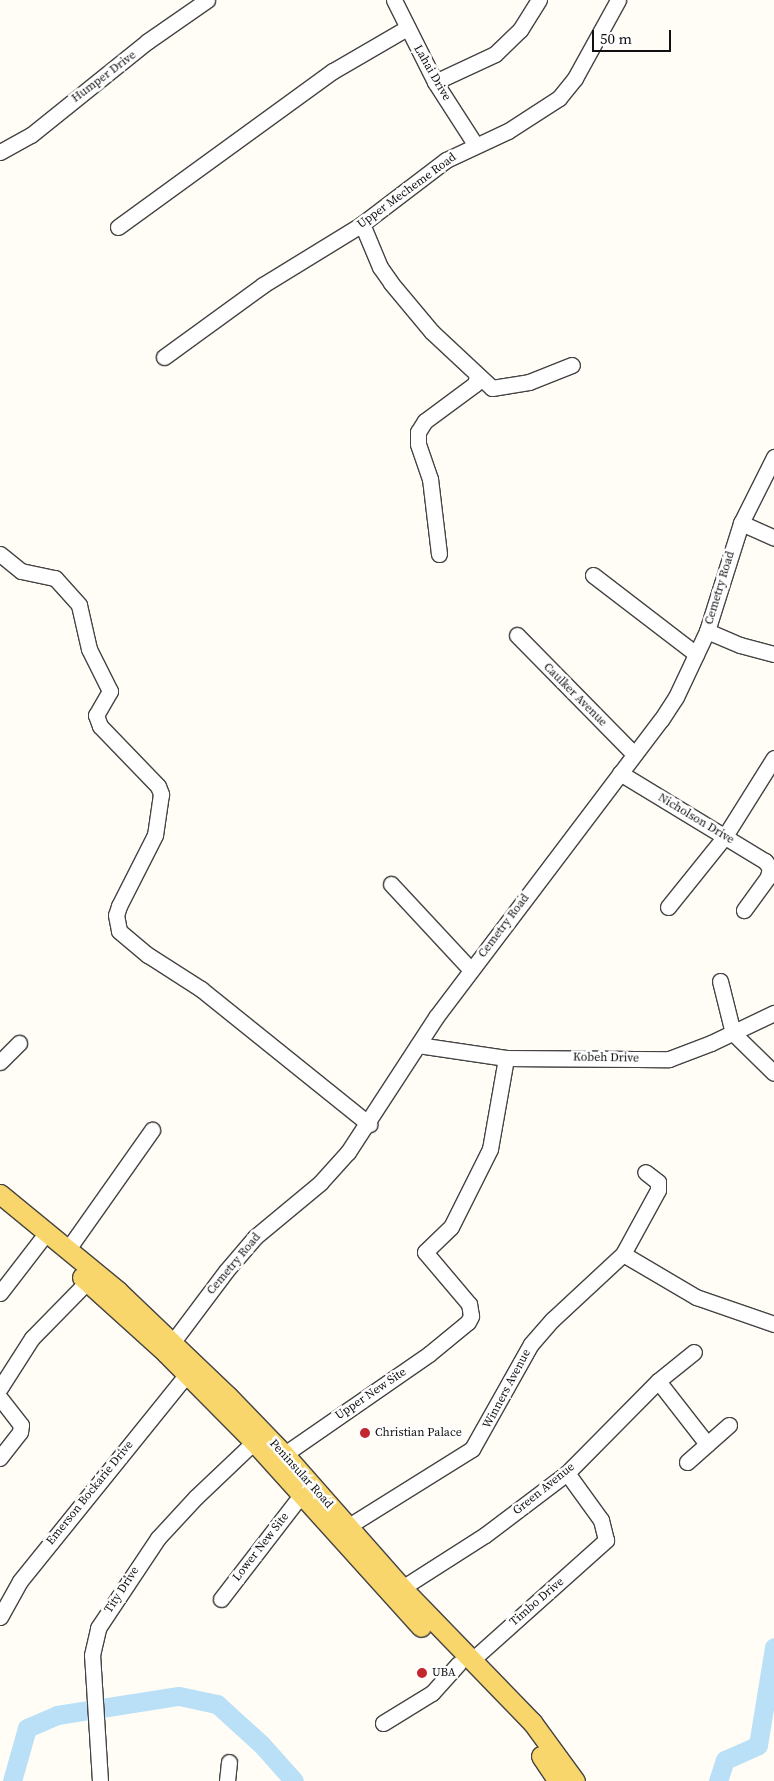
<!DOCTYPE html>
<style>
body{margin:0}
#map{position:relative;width:774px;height:1781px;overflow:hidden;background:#fffdf5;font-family:"Source Serif 4",serif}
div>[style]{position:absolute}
.river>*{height:19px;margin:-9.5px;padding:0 9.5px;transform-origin:9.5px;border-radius:9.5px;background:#b9e0f7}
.roads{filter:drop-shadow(1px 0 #444) drop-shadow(-1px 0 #444) drop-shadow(0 1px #444) drop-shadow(0 -1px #444)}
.minor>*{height:15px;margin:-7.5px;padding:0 7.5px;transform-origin:7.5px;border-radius:7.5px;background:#fff}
.major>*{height:19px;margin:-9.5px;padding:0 9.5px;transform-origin:9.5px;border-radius:9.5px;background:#f9d66b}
.dots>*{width:14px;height:14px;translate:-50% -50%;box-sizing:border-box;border:2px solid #fff;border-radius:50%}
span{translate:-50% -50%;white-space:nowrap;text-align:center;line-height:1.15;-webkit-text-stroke:5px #fff;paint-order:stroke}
.street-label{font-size:12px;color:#111}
.poi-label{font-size:12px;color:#111}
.left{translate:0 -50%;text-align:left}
.scale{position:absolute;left:592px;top:30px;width:79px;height:22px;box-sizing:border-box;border:2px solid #111;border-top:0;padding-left:6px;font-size:15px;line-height:18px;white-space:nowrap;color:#111;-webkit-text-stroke:4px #fff;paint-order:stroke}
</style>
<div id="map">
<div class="river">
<div style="left:12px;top:1781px;width:55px;rotate:-74.2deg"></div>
<div style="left:27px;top:1728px;width:33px;rotate:-23deg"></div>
<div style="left:57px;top:1715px;width:123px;rotate:-8.9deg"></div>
<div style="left:179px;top:1696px;width:39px;rotate:12deg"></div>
<div style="left:217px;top:1704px;width:61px;rotate:42.3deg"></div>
<div style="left:262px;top:1745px;width:48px;rotate:48.4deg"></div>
<div style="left:718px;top:1781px;width:22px;rotate:-72deg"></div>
<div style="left:725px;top:1760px;width:36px;rotate:-24deg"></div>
<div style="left:758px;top:1745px;width:99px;rotate:-80.7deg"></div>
</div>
<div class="roads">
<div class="minor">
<div style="left:394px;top:0;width:92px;rotate:63.4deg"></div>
<div style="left:435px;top:82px;width:74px;rotate:57.2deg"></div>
<div style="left:435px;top:82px;width:66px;rotate:-25deg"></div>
<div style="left:495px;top:54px;width:35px;rotate:-44deg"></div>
<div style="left:520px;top:30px;width:36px;rotate:-58deg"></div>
<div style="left:0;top:152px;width:35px;rotate:-29deg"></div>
<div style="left:31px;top:135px;width:150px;rotate:-38.8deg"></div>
<div style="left:148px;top:41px;width:72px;rotate:-34.8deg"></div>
<div style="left:362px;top:224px;width:47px;rotate:67.3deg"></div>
<div style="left:380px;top:267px;width:19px;rotate:55deg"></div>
<div style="left:391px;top:283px;width:64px;rotate:50.1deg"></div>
<div style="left:432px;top:332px;width:82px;rotate:43deg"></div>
<div style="left:492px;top:388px;width:37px;rotate:-9deg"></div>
<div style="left:529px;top:382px;width:46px;rotate:-21.6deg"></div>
<div style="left:118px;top:227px;width:266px;rotate:-36deg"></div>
<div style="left:333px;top:71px;width:86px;rotate:-30.2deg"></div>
<div style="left:164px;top:357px;width:122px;rotate:-36deg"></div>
<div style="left:263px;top:285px;width:116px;rotate:-31.6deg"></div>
<div style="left:362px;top:224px;width:106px;rotate:-37.3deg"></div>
<div style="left:446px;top:160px;width:68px;rotate:-25.1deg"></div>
<div style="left:508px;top:131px;width:61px;rotate:-32.9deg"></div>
<div style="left:559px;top:98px;width:26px;rotate:-51deg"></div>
<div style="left:575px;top:78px;width:89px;rotate:-61.1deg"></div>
<div style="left:741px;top:523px;width:36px;rotate:24deg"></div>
<div style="left:0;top:554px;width:27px;rotate:39deg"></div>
<div style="left:21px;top:571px;width:35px;rotate:12deg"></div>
<div style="left:55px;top:578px;width:36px;rotate:48deg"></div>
<div style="left:79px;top:605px;width:45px;rotate:77.2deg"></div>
<div style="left:89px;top:649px;width:47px;rotate:63.4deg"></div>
<div style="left:110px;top:691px;width:28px;rotate:120deg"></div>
<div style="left:96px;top:715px;width:12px;rotate:70deg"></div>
<div style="left:100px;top:726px;width:83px;rotate:46deg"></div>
<div style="left:158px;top:786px;width:9px;rotate:69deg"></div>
<div style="left:161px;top:794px;width:41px;rotate:98.3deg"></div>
<div style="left:155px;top:835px;width:80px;rotate:116.9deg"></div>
<div style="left:119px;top:906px;width:9px;rotate:108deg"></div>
<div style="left:116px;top:915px;width:16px;rotate:79deg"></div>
<div style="left:119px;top:931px;width:38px;rotate:40deg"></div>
<div style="left:148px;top:955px;width:63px;rotate:32.7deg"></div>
<div style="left:201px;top:989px;width:216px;rotate:38.8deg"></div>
<div style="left:439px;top:554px;width:76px;rotate:-96.8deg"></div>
<div style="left:430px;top:479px;width:37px;rotate:-109deg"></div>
<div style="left:418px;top:444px;width:12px;rotate:-90deg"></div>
<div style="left:418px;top:432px;width:13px;rotate:-58deg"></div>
<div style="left:425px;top:421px;width:62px;rotate:-36.5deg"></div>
<div style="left:475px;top:384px;width:8px;rotate:-76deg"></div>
<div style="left:593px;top:575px;width:130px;rotate:37.5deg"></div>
<div style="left:707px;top:631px;width:36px;rotate:23deg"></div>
<div style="left:740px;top:645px;width:35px;rotate:15deg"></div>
<div style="left:517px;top:635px;width:167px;rotate:45.5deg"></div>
<div style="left:620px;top:773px;width:170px;rotate:31.3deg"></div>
<div style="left:765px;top:861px;width:9px;rotate:54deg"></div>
<div style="left:770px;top:868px;width:9px;rotate:103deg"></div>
<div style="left:768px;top:877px;width:41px;rotate:126deg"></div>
<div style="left:391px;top:884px;width:117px;rotate:47.1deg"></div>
<div style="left:668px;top:907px;width:91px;rotate:-51.2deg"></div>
<div style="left:725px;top:836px;width:92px;rotate:-57.9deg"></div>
<div style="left:720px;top:981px;width:54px;rotate:76deg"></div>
<div style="left:733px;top:1033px;width:57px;rotate:44.3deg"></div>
<div style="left:418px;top:1045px;width:89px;rotate:8.4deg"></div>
<div style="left:506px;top:1058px;width:163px;rotate:0.4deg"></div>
<div style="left:669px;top:1059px;width:45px;rotate:-20.9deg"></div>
<div style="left:711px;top:1043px;width:70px;rotate:-25.5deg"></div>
<div style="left:0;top:1062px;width:27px;rotate:-45deg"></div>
<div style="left:68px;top:1249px;width:146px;rotate:-54.8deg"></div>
<div style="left:623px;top:1254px;width:85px;rotate:30.5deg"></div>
<div style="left:696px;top:1297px;width:83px;rotate:19.1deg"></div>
<div style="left:0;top:1293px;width:66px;rotate:-52.4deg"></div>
<div style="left:166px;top:1351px;width:100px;rotate:-53.1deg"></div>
<div style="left:226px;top:1271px;width:45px;rotate:-49.5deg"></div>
<div style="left:255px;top:1237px;width:85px;rotate:-39.7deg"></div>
<div style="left:320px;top:1183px;width:42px;rotate:-47.9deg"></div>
<div style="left:348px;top:1152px;width:161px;rotate:-56.9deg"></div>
<div style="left:436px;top:1017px;width:373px;rotate:-52.9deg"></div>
<div style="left:661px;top:720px;width:27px;rotate:-57deg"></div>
<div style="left:676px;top:697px;width:73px;rotate:-64.8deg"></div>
<div style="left:707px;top:631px;width:113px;rotate:-72.5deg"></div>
<div style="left:741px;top:523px;width:74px;rotate:-63.4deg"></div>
<div style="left:658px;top:1381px;width:80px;rotate:52.1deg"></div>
<div style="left:0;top:1388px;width:59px;rotate:-57.4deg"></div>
<div style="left:32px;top:1338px;width:78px;rotate:-45.5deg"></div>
<div style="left:0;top:1398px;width:34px;rotate:52deg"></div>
<div style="left:21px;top:1425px;width:7px;rotate:98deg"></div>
<div style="left:20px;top:1432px;width:33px;rotate:128deg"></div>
<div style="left:276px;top:1460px;width:186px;rotate:-34.7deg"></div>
<div style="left:429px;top:1354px;width:50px;rotate:-39.4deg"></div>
<div style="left:468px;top:1322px;width:7px;rotate:-63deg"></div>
<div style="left:471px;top:1316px;width:12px;rotate:-99deg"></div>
<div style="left:469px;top:1304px;width:68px;rotate:-130.2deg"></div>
<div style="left:425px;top:1252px;width:36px;rotate:-44deg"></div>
<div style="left:451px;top:1227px;width:87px;rotate:-63.4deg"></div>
<div style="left:490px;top:1149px;width:92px;rotate:-80deg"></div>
<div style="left:687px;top:1462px;width:56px;rotate:-41.4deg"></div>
<div style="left:339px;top:1532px;width:157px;rotate:-32deg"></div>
<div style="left:472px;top:1449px;width:120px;rotate:-60.7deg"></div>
<div style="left:531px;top:1344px;width:32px;rotate:-49deg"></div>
<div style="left:552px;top:1320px;width:97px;rotate:-42.9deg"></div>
<div style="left:623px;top:1254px;width:73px;rotate:-61.3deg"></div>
<div style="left:658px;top:1190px;width:8px;rotate:-90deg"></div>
<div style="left:658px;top:1182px;width:16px;rotate:-142deg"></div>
<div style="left:402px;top:1588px;width:98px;rotate:-32.6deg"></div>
<div style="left:485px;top:1535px;width:103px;rotate:-37.1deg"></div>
<div style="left:567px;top:1473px;width:129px;rotate:-45.3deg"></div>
<div style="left:658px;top:1381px;width:46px;rotate:-38.9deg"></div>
<div style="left:221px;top:1599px;width:131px;rotate:-52.4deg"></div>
<div style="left:0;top:1617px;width:41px;rotate:-60.9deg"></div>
<div style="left:20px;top:1581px;width:266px;rotate:-51.1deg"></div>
<div style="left:472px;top:1660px;width:180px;rotate:-41.8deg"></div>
<div style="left:606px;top:1540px;width:21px;rotate:-104deg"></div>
<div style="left:601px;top:1520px;width:58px;rotate:-125.9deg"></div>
<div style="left:383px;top:1723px;width:57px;rotate:-31.5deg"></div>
<div style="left:432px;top:1693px;width:39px;rotate:-48deg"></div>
<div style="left:100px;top:1781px;width:126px;rotate:-93.6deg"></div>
<div style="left:92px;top:1655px;width:28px;rotate:-77deg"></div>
<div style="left:98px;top:1628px;width:108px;rotate:-56.3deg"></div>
<div style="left:158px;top:1538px;width:56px;rotate:-47.2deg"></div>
<div style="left:196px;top:1497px;width:80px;rotate:-43.5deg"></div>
<div style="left:227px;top:1781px;width:19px;rotate:-84deg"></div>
</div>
<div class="major">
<div style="left:0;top:1194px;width:153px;rotate:39.4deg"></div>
<div style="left:118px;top:1291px;width:152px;rotate:43.7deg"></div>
<div style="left:228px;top:1396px;width:81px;rotate:46deg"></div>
<div style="left:284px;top:1454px;width:179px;rotate:48.6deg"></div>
<div style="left:402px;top:1588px;width:187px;rotate:45.9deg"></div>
<div style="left:532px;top:1722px;width:73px;rotate:53.9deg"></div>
<div style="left:82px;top:1277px;width:113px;rotate:42.1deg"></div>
<div style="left:166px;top:1353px;width:125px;rotate:45.3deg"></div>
<div style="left:254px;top:1442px;width:249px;rotate:47.9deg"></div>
<div style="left:541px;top:1756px;width:30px;rotate:56deg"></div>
</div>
</div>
<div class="dots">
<div style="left:365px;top:1433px;background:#c4262e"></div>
<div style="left:422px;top:1673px;background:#c4262e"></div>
</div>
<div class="street-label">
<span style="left:432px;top:73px;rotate:60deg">Lahai Drive</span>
<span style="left:104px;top:77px;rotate:-37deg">Humper Drive</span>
<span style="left:407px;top:191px;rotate:-36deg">Upper Mecheme Road</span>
<span style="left:720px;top:588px;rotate:-73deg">Cemetry Road</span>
<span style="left:575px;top:695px;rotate:45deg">Caulker Avenue</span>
<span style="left:696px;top:819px;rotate:31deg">Nicholson Drive</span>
<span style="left:504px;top:926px;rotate:-53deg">Cemetry Road</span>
<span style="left:606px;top:1058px;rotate:1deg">Kobeh Drive</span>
<span style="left:234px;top:1264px;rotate:-50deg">Cemetry Road</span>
<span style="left:507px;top:1389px;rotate:-62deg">Winners Avenue</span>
<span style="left:371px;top:1394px;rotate:-34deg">Upper New Site</span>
<span style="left:301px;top:1474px;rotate:48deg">Peninsular Road</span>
<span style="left:544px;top:1489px;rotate:-39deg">Green Avenue</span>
<span style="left:90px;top:1493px;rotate:-51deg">Emerson Bockarie Drive</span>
<span style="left:261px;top:1547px;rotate:-52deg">Lower New Site</span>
<span style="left:122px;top:1590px;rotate:-57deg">Tity Drive</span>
<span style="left:537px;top:1602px;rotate:-41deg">Timbo Drive</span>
</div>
<div class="poi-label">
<span class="left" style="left:375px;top:1433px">Christian Palace</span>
<span class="left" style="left:432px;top:1673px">UBA</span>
</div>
<div class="scale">50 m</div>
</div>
